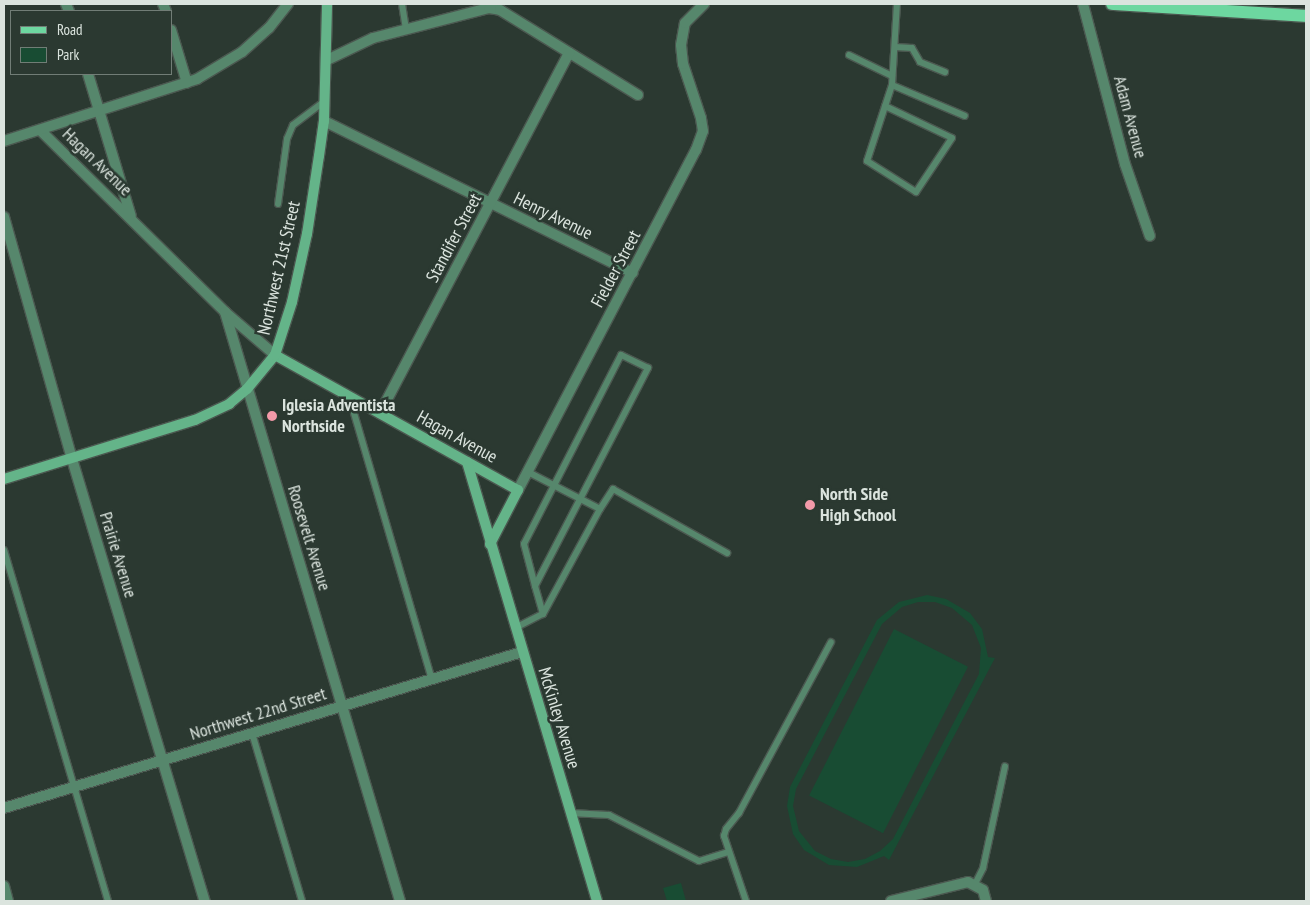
<!DOCTYPE html>
<style>
body{margin:0}
#map{position:relative;width:1310px;height:905px;overflow:hidden;background:#2b3931;font-family:"PT Sans Narrow",sans-serif}
div>[style]{position:absolute}
.green>*{inset:0;background:#184c33;transform-origin:0 0}
.roads{filter:drop-shadow(1px 0 #4b5850) drop-shadow(-1px 0 #4b5850) drop-shadow(0 1px #4b5850) drop-shadow(0 -1px #4b5850)}
.lane>*{height:6px;margin:-3px;padding:0 3px;transform-origin:3px;border-radius:3px;background:#56876c}
.street>*{height:10px;margin:-5px;padding:0 5px;transform-origin:5px;border-radius:5px;background:#56876c}
.secondary>*{height:10px;margin:-5px;padding:0 5px;transform-origin:5px;border-radius:5px;background:#64b489}
.primary>*{height:12px;margin:-6px;padding:0 6px;transform-origin:6px;border-radius:6px;background:#6dd7a0}
.dots>*{width:14px;height:14px;translate:-50% -50%;box-sizing:border-box;border:2px solid #2b3931;border-radius:50%}
span{translate:-50% -50%;white-space:nowrap;text-align:center;line-height:1.15;-webkit-text-stroke:5px #2b3931;paint-order:stroke}
.street-label{font-size:18px;color:#dbe4de}
.poi-label{font-size:18px;color:#dbe4de;font-weight:700}
.left{translate:0 -50%;text-align:left}
.frame{position:absolute;inset:0;border:5px solid #dbe4de;pointer-events:none}
.legend{position:absolute;left:10px;top:10px;width:162px;height:65px;box-sizing:border-box;background:#2b3931;border:1px solid #717d76;margin:0;padding:6px 9px;list-style:none;font-size:15px;color:#dbe4de}
.legend li{display:flex;align-items:center;gap:10px;height:25px}
.legend b{width:25px;border:1px solid #717d76}
</style>
<div id="map">
<div class="green">
<div style="clip-path:polygon(evenodd,927px 595px,946px 599px,970px 613px,982px 629px,988px 657px,995px 658px,889px 860px,884px 856px,857px 867px,829px 865px,804px 850px,793px 834px,787px 806px,790px 787px,877px 620px,899px 602px,927px 595px,918px 602px,935px 602px,952px 608px,972px 625px,981px 648px,979px 674px,893px 839px,880px 851px,865px 859px,848px 862px,831px 859px,815px 851px,799px 831px,793px 806px,796px 789px,882px 624px,902px 607px,918px 602px)"></div>
<div style="left:894px;top:629px;width:83px;height:187px;rotate:27deg"></div>
<div style="clip-path:polygon(681px 883px,686px 901px,667px 901px,663px 888px)"></div>
</div>
<div class="roads">
<div class="lane">
<div style="left:402px;top:4px;width:25px;rotate:81deg"></div>
<div style="left:895px;top:47px;width:17px;rotate:3deg"></div>
<div style="left:912px;top:48px;width:16px;rotate:60deg"></div>
<div style="left:920px;top:62px;width:27px;rotate:22deg"></div>
<div style="left:849px;top:55px;width:48px;rotate:26deg"></div>
<div style="left:892px;top:85px;width:79px;rotate:23deg"></div>
<div style="left:885px;top:106px;width:74px;rotate:25.5deg"></div>
<div style="left:952px;top:138px;width:65px;rotate:123.7deg"></div>
<div style="left:916px;top:192px;width:58px;rotate:-147.7deg"></div>
<div style="left:867px;top:161px;width:80px;rotate:-71.8deg"></div>
<div style="left:892px;top:85px;width:81px;rotate:-86.5deg"></div>
<div style="left:278px;top:204px;width:66px;rotate:-82.1deg"></div>
<div style="left:287px;top:139px;width:15px;rotate:-67deg"></div>
<div style="left:293px;top:125px;width:40px;rotate:-37deg"></div>
<div style="left:349px;top:396px;width:295px;rotate:73.7deg"></div>
<div style="left:600px;top:509px;width:24px;rotate:-57deg"></div>
<div style="left:613px;top:489px;width:131px;rotate:29.3deg"></div>
<div style="left:4px;top:550px;width:366px;rotate:73.5deg"></div>
<div style="left:535px;top:586px;width:246px;rotate:-62.6deg"></div>
<div style="left:648px;top:368px;width:30px;rotate:-154deg"></div>
<div style="left:621px;top:355px;width:212px;rotate:117.2deg"></div>
<div style="left:524px;top:544px;width:43px;rotate:75.3deg"></div>
<div style="left:535px;top:586px;width:29px;rotate:74deg"></div>
<div style="left:515px;top:628px;width:31px;rotate:-27deg"></div>
<div style="left:543px;top:614px;width:119px;rotate:-61.5deg"></div>
<div style="left:600px;top:509px;width:81px;rotate:-152.8deg"></div>
<div style="left:252px;top:733px;width:175px;rotate:73.4deg"></div>
<div style="left:570px;top:813px;width:39px;rotate:3deg"></div>
<div style="left:609px;top:815px;width:101px;rotate:27.1deg"></div>
<div style="left:699px;top:861px;width:31px;rotate:-17deg"></div>
<div style="left:975px;top:884px;width:18px;rotate:-63deg"></div>
<div style="left:983px;top:868px;width:104px;rotate:-77.8deg"></div>
<div style="left:746px;top:901px;width:69px;rotate:-108.7deg"></div>
<div style="left:724px;top:836px;width:7px;rotate:-74deg"></div>
<div style="left:726px;top:829px;width:21px;rotate:-51deg"></div>
<div style="left:739px;top:813px;width:194px;rotate:-61.7deg"></div>
</div>
<div class="street">
<div style="left:66px;top:4px;width:8px;rotate:67deg"></div>
<div style="left:163px;top:4px;width:8px;rotate:67deg"></div>
<div style="left:1083px;top:4px;width:165px;rotate:75.3deg"></div>
<div style="left:1125px;top:164px;width:76px;rotate:70.9deg"></div>
<div style="left:171px;top:30px;width:55px;rotate:73.2deg"></div>
<div style="left:327px;top:60px;width:51px;rotate:-25.6deg"></div>
<div style="left:373px;top:38px;width:120px;rotate:-14.5deg"></div>
<div style="left:489px;top:8px;width:11px;rotate:10deg"></div>
<div style="left:500px;top:10px;width:162px;rotate:31.6deg"></div>
<div style="left:88px;top:74px;width:148px;rotate:73.2deg"></div>
<div style="left:324px;top:121px;width:344px;rotate:26.2deg"></div>
<div style="left:40px;top:130px;width:260px;rotate:44.5deg"></div>
<div style="left:225px;top:312px;width:614px;rotate:73.45deg"></div>
<div style="left:4px;top:141px;width:203px;rotate:-17.8deg"></div>
<div style="left:197px;top:79px;width:52px;rotate:-31deg"></div>
<div style="left:242px;top:52px;width:36px;rotate:-42deg"></div>
<div style="left:269px;top:28px;width:31px;rotate:-52deg"></div>
<div style="left:4px;top:217px;width:251px;rotate:74.3deg"></div>
<div style="left:72px;top:459px;width:462px;rotate:73.3deg"></div>
<div style="left:225px;top:312px;width:66px;rotate:40.7deg"></div>
<div style="left:380px;top:413px;width:407px;rotate:-62.3deg"></div>
<div style="left:518px;top:490px;width:384px;rotate:-62.4deg"></div>
<div style="left:696px;top:150px;width:20px;rotate:-70deg"></div>
<div style="left:703px;top:131px;width:13px;rotate:-99deg"></div>
<div style="left:701px;top:118px;width:57px;rotate:-108.4deg"></div>
<div style="left:683px;top:64px;width:19px;rotate:-96deg"></div>
<div style="left:681px;top:45px;width:22px;rotate:-80deg"></div>
<div style="left:685px;top:23px;width:27px;rotate:-45deg"></div>
<div style="left:4px;top:808px;width:541px;rotate:-16.76deg"></div>
<div style="left:4px;top:886px;width:16px;rotate:75deg"></div>
<div style="left:891px;top:901px;width:79px;rotate:-13.9deg"></div>
<div style="left:968px;top:882px;width:17px;rotate:28deg"></div>
<div style="left:983px;top:890px;width:11px;rotate:75deg"></div>
</div>
<div class="secondary">
<div style="left:275px;top:355px;width:278px;rotate:29.1deg"></div>
<div style="left:518px;top:490px;width:61px;rotate:117.4deg"></div>
<div style="left:467px;top:462px;width:458px;rotate:73.5deg"></div>
<div style="left:4px;top:479px;width:200px;rotate:-17.2deg"></div>
<div style="left:195px;top:420px;width:38px;rotate:-25deg"></div>
<div style="left:229px;top:404px;width:23px;rotate:-40deg"></div>
<div style="left:247px;top:389px;width:44px;rotate:-50.5deg"></div>
<div style="left:275px;top:355px;width:56px;rotate:-72.2deg"></div>
<div style="left:292px;top:302px;width:70px;rotate:-77.6deg"></div>
<div style="left:307px;top:234px;width:79px;rotate:-81.3deg"></div>
<div style="left:319px;top:156px;width:35px;rotate:-82deg"></div>
<div style="left:324px;top:121px;width:117px;rotate:-88.5deg"></div>
</div>
<div class="primary">
<div style="left:1112px;top:4px;width:194px;rotate:3.5deg"></div>
</div>
</div>
<div class="dots">
<div style="left:272px;top:416px;background:#f39aa9"></div>
<div style="left:810px;top:505px;background:#f39aa9"></div>
</div>
<div class="street-label">
<span style="left:1130px;top:117px;rotate:75deg">Adam Avenue</span>
<span style="left:97px;top:162px;rotate:44deg">Hagan Avenue</span>
<span style="left:553px;top:216px;rotate:26deg">Henry Avenue</span>
<span style="left:454px;top:238px;rotate:-62deg">Standifer Street</span>
<span style="left:279px;top:268px;rotate:-77deg">Northwest 21st Street</span>
<span style="left:616px;top:269px;rotate:-62deg">Fielder Street</span>
<span style="left:457px;top:437px;rotate:29deg">Hagan Avenue</span>
<span style="left:309px;top:538px;rotate:73deg">Roosevelt Avenue</span>
<span style="left:118px;top:555px;rotate:73deg">Prairie Avenue</span>
<span style="left:258px;top:714px;rotate:-17deg">Northwest 22nd Street</span>
<span style="left:559px;top:718px;rotate:73deg">McKinley Avenue</span>
</div>
<div class="poi-label">
<span class="left" style="left:282px;top:416px">Iglesia Adventista<br>Northside</span>
<span class="left" style="left:820px;top:505px">North Side<br>High School</span>
</div>
<div class="frame"></div>
<ul class="legend">
<li><b style="height:6px;background:#6dd7a0"></b>Road</li>
<li><b style="height:14px;background:#184c33"></b>Park</li>
</ul>
</div>
